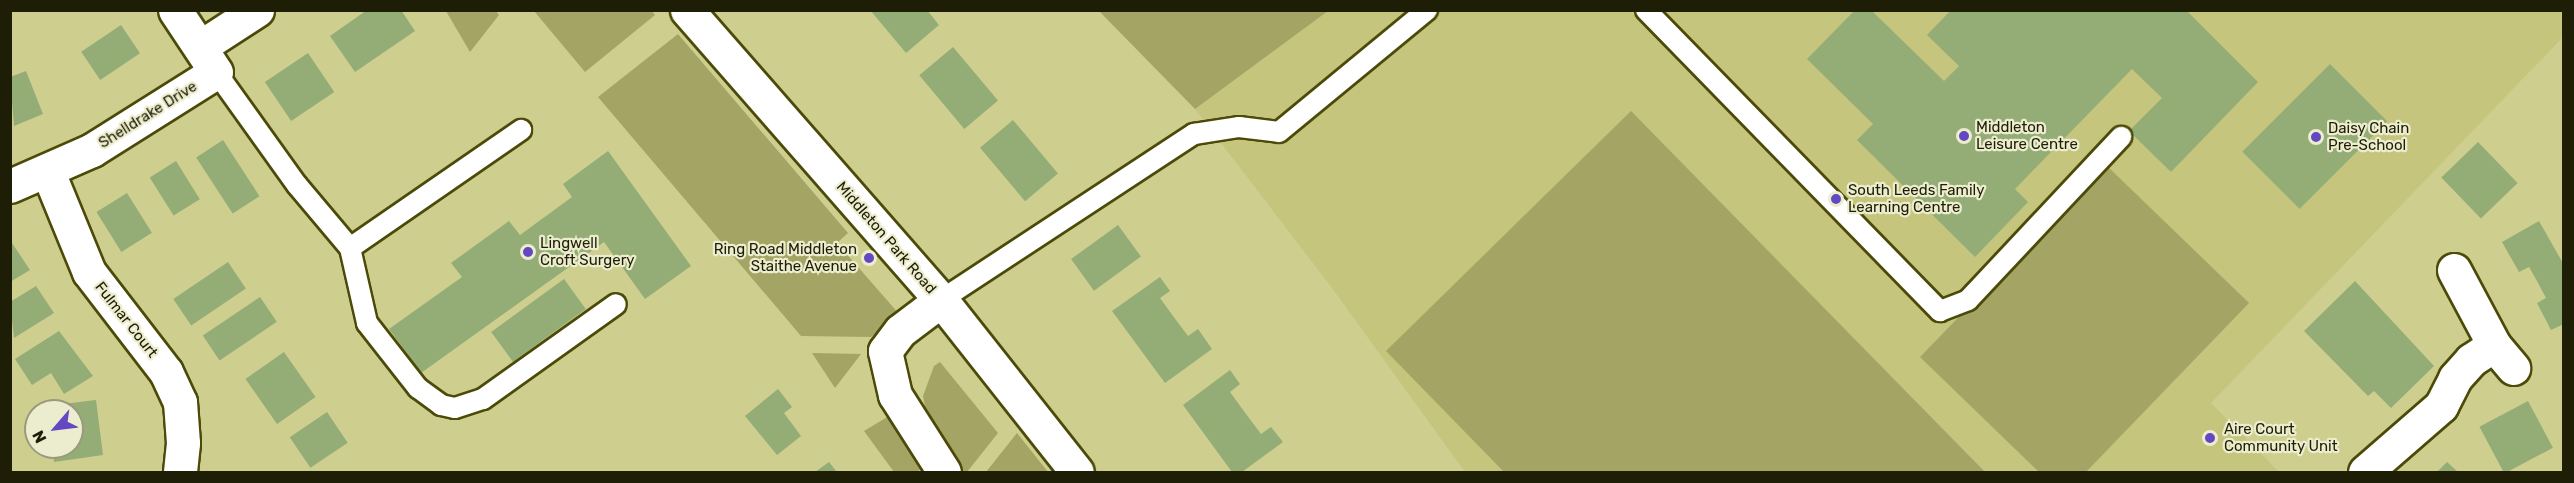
<!DOCTYPE html>
<style>
body{margin:0}
#map{position:relative;width:2574px;height:483px;overflow:hidden;background:#cece8f;font-family:Rubik,sans-serif}
div>[style]{position:absolute}
.built>*{inset:0;background:#c5c57e}
.green>*{inset:0;background:#a4a464}
.building>*{inset:0;background:#94ad76;transform-origin:0 0}
.roads{filter:drop-shadow(2px 0 #4c4a08) drop-shadow(-2px 0 #4c4a08) drop-shadow(0 2px #4c4a08) drop-shadow(0 -2px #4c4a08)}
.service>*{height:20px;margin:-10px;padding:0 10px;transform-origin:10px;border-radius:10px;background:#fff}
.minor>*{height:33px;margin:-16.5px;padding:0 16.5px;transform-origin:16.5px;border-radius:16.5px;background:#fff}
.tertiary>*{height:33px;margin:-16.5px;padding:0 16.5px;transform-origin:16.5px;border-radius:16.5px;background:#fff}
.dots>*{width:16px;height:16px;translate:-50% -50%;box-sizing:border-box;border:3px solid #ecedce;border-radius:50%}
span{translate:-50% -50%;white-space:nowrap;text-align:center;line-height:1.15;-webkit-text-stroke:4.5px #ecedce;paint-order:stroke}
.street-label{font-size:15px;color:#1e1d05}
.poi-label{font-size:15px;color:#1e1d05}
.left{translate:0 -50%;text-align:left}
.right{translate:-100% -50%;text-align:right}
.frame{position:absolute;inset:0;border:12px solid #1e1d05;pointer-events:none}
.north{position:absolute;left:24px;top:399px;width:60px;height:60px;box-sizing:border-box;background:#ecedce;border:2px solid #9a9a7e;border-radius:50%;rotate:242deg;font-size:16px;font-weight:700;line-height:24px;text-align:center;color:#1e1d05}
.north::after{content:'';display:block;margin:auto;width:21px;height:27px;background:#6348c1;clip-path:polygon(50% 0,100% 100%,50% 72%,0 100%)}
</style>
<div id="map">
<div class="built">
<div style="clip-path:polygon(1328px 11px,2563px 11px,2563px 37px,2211px 403px,2279px 472px,1465px 472px,1332px 288px,1195px 109px)"></div>
</div>
<div class="green">
<div style="clip-path:polygon(651px 10px,655px 15px,585px 72px,534px 11px)"></div>
<div style="clip-path:polygon(446px 11px,496px 11px,499px 15px,470px 52px)"></div>
<div style="clip-path:polygon(1099px 11px,1328px 11px,1195px 109px)"></div>
<div style="clip-path:polygon(678px 34px,848px 233px,837px 243px,900px 315px,871px 337px,801px 336px,598px 97px)"></div>
<div style="clip-path:polygon(1631px 111px,1985px 472px,1504px 472px,1386px 351px)"></div>
<div style="clip-path:polygon(2106px 165px,2249px 303px,2086px 472px,2039px 472px,1920px 357px)"></div>
<div style="clip-path:polygon(812px 353px,861px 354px,835px 388px)"></div>
<div style="clip-path:polygon(940px 362px,998px 433px,967px 472px,959px 472px,926px 412px,923px 396px,934px 366px)"></div>
<div style="clip-path:polygon(889px 416px,921px 469px,916px 472px,894px 472px,864px 431px)"></div>
<div style="clip-path:polygon(1017px 433px,1048px 472px,986px 472px)"></div>
</div>
<div class="building">
<div style="clip-path:polygon(367px 10px,401px 10px,415px 31px,355px 72px,330px 36px)"></div>
<div style="clip-path:polygon(870px 10px,927px 10px,939px 25px,906px 53px)"></div>
<div style="clip-path:polygon(1855px 10px,1871px 10px,1944px 81px,1959px 66px,1927px 35px,1951px 10px,2186px 10px,2258px 82px,2171px 172px,2129px 131px,2162px 98px,2132px 69px,2015px 189px,2028px 202px,1975px 257px,1857px 140px,1873px 124px,1807px 59px)"></div>
<div style="left:121px;top:25px;width:34px;height:48px;rotate:56deg"></div>
<div style="left:953px;top:47px;width:70px;height:44px;rotate:50deg"></div>
<div style="left:308px;top:53px;width:47px;height:52px;rotate:56deg"></div>
<div style="left:2330px;top:64px;width:81px;height:124px;rotate:45deg"></div>
<div style="clip-path:polygon(26px 71px,43px 114px,14px 126px,10px 77px)"></div>
<div style="left:1013px;top:120px;width:70px;height:43px;rotate:50deg"></div>
<div style="left:223px;top:140px;width:67px;height:32px;rotate:57deg"></div>
<div style="left:2478px;top:142px;width:57px;height:51px;rotate:46deg"></div>
<div style="clip-path:polygon(608px 151px,691px 266px,645px 299px,604px 242px,421px 373px,389px 329px,462px 277px,451px 263px,509px 221px,520px 235px,572px 197px,563px 184px)"></div>
<div style="left:176px;top:161px;width:45px;height:31px;rotate:58deg"></div>
<div style="left:127px;top:193px;width:47px;height:36px;rotate:58deg"></div>
<div style="clip-path:polygon(2539px 221px,2564px 265px,2564px 324px,2551px 330px,2537px 303px,2546px 298px,2537px 281px,2529px 267px,2519px 272px,2502px 242px)"></div>
<div style="left:1118px;top:225px;width:39px;height:58px;rotate:54deg"></div>
<div style="clip-path:polygon(10px 240px,30px 270px,10px 282px)"></div>
<div style="left:228px;top:262px;width:32px;height:66px;rotate:56deg"></div>
<div style="clip-path:polygon(1160px 277px,1170px 291px,1160px 298px,1176px 320px,1188px 336px,1198px 329px,1212px 349px,1165px 383px,1112px 311px)"></div>
<div style="left:564px;top:279px;width:37px;height:90px;rotate:54deg"></div>
<div style="clip-path:polygon(2355px 281px,2434px 366px,2391px 408px,2374px 391px,2368px 396px,2304px 331px)"></div>
<div style="clip-path:polygon(36px 286px,54px 313px,14px 338px,10px 302px)"></div>
<div style="left:260px;top:297px;width:30px;height:69px;rotate:56deg"></div>
<div style="clip-path:polygon(59px 331px,93px 376px,64px 394px,51px 373px,32px 385px,15px 359px)"></div>
<div style="left:284px;top:352px;width:55px;height:47px;rotate:55deg"></div>
<div style="clip-path:polygon(1230px 370px,1240px 384px,1230px 392px,1246px 414px,1261px 434px,1271px 427px,1283px 442px,1242px 472px,1232px 472px,1183px 405px)"></div>
<div style="clip-path:polygon(778px 389px,792px 407px,784px 413px,801px 436px,777px 455px,745px 416px)"></div>
<div style="clip-path:polygon(96px 400px,103px 455px,54px 462px,53px 447px,72px 447px,72px 411px,48px 411px,47px 406px)"></div>
<div style="left:2528px;top:401px;width:53px;height:55px;rotate:62deg"></div>
<div style="left:327px;top:412px;width:37px;height:45px;rotate:56deg"></div>
<div style="clip-path:polygon(829px 462px,837px 472px,815px 472px)"></div>
<div style="clip-path:polygon(2447px 462px,2458px 472px,2437px 472px)"></div>
</div>
<div class="roads">
<div class="service">
<div style="left:1646px;top:10px;width:421px;rotate:45.7deg"></div>
<div style="left:1940px;top:311px;width:30px;rotate:-21deg"></div>
<div style="left:1968px;top:300px;width:224px;rotate:-46.8deg"></div>
<div style="left:216px;top:72px;width:139px;rotate:54.4deg"></div>
<div style="left:297px;top:185px;width:82px;rotate:49.9deg"></div>
<div style="left:350px;top:248px;width:208px;rotate:-34.6deg"></div>
<div style="left:350px;top:248px;width:77px;rotate:77.2deg"></div>
<div style="left:367px;top:323px;width:83px;rotate:51.9deg"></div>
<div style="left:418px;top:388px;width:29px;rotate:36deg"></div>
<div style="left:441px;top:405px;width:14px;rotate:12deg"></div>
<div style="left:455px;top:408px;width:29px;rotate:-18deg"></div>
<div style="left:483px;top:399px;width:163px;rotate:-35.5deg"></div>
<div style="left:941px;top:300px;width:303px;rotate:-33.3deg"></div>
<div style="left:1194px;top:134px;width:46px;rotate:-8.8deg"></div>
<div style="left:1239px;top:127px;width:40px;rotate:7.1deg"></div>
<div style="left:1279px;top:132px;width:192px;rotate:-39.5deg"></div>
</div>
<div class="minor">
<div style="left:200px;top:47px;width:68px;rotate:-33deg"></div>
<div style="left:48px;top:172px;width:108px;rotate:67.7deg"></div>
<div style="left:89px;top:272px;width:126px;rotate:52.4deg"></div>
<div style="left:166px;top:372px;width:33px;rotate:65deg"></div>
<div style="left:180px;top:402px;width:41px;rotate:85.8deg"></div>
<div style="left:183px;top:443px;width:29px;rotate:96deg"></div>
<div style="left:10px;top:186px;width:90px;rotate:-23.7deg"></div>
<div style="left:92px;top:150px;width:146px;rotate:-32.2deg"></div>
<div style="left:216px;top:72px;width:74px;rotate:-123.5deg"></div>
<div style="left:2454px;top:270px;width:85px;rotate:61.9deg"></div>
<div style="left:2494px;top:345px;width:30px;rotate:50deg"></div>
<div style="left:941px;top:300px;width:51px;rotate:142.9deg"></div>
<div style="left:900px;top:331px;width:25px;rotate:127deg"></div>
<div style="left:885px;top:351px;width:45px;rotate:77.2deg"></div>
<div style="left:895px;top:395px;width:91px;rotate:57.5deg"></div>
<div style="left:2365px;top:472px;width:101px;rotate:-41deg"></div>
<div style="left:2441px;top:406px;width:31px;rotate:-63deg"></div>
<div style="left:2455px;top:378px;width:24px;rotate:-48deg"></div>
<div style="left:2471px;top:360px;width:27px;rotate:-33deg"></div>
</div>
<div class="tertiary">
<div style="left:687px;top:10px;width:386px;rotate:48.8deg"></div>
<div style="left:941px;top:300px;width:219px;rotate:51.7deg"></div>
</div>
</div>
<div class="dots">
<div style="left:1964px;top:136px;background:#6348c1"></div>
<div style="left:2316px;top:137px;background:#6348c1"></div>
<div style="left:1836px;top:199px;background:#6348c1"></div>
<div style="left:528px;top:252px;background:#6348c1"></div>
<div style="left:869px;top:258px;background:#6348c1"></div>
<div style="left:2210px;top:438px;background:#6348c1"></div>
</div>
<div class="street-label">
<span style="left:148px;top:115px;rotate:-32deg">Shelldrake Drive</span>
<span style="left:886px;top:238px;rotate:49deg">Middleton Park Road</span>
<span style="left:126px;top:320px;rotate:52deg">Fulmar Court</span>
</div>
<div class="poi-label">
<span class="left" style="left:1976px;top:136px">Middleton<br>Leisure Centre</span>
<span class="left" style="left:2328px;top:137px">Daisy Chain<br>Pre-School</span>
<span class="left" style="left:1848px;top:199px">South Leeds Family<br>Learning Centre</span>
<span class="left" style="left:540px;top:252px">Lingwell<br>Croft Surgery</span>
<span class="right" style="left:857px;top:258px">Ring Road Middleton<br>Staithe Avenue</span>
<span class="left" style="left:2224px;top:438px">Aire Court<br>Community Unit</span>
</div>
<div class="frame"></div>
<div class="north">N</div>
</div>
